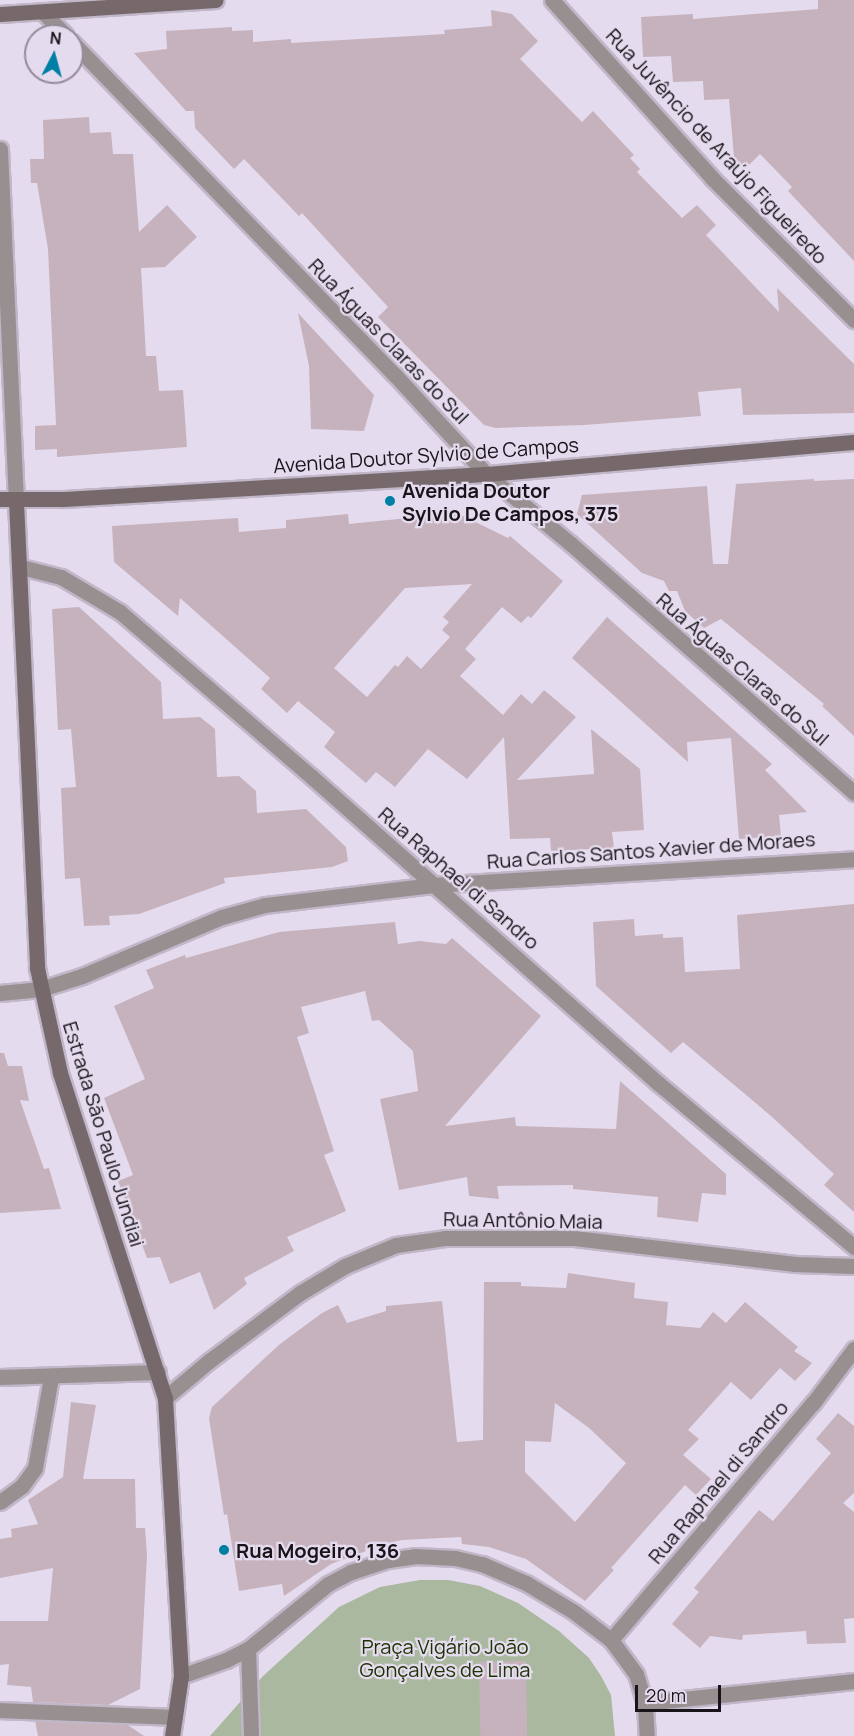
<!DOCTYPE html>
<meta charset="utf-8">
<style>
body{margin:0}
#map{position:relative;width:854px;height:1736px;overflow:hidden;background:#e5dbee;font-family:Manrope,sans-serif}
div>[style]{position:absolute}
.green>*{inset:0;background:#a9b89e}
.building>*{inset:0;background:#c6b2bc;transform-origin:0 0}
.roads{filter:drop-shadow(2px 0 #c0b7c8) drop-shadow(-2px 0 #c0b7c8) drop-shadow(0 2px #c0b7c8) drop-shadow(0 -2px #c0b7c8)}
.service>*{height:15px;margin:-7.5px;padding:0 7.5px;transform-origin:7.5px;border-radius:7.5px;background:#988f91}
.minor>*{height:15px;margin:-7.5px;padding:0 7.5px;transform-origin:7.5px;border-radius:7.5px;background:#988f91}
.secondary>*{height:15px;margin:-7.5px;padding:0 7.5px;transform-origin:7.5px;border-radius:7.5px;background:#76686b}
.dots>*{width:16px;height:16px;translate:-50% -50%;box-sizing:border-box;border:3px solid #e5dbee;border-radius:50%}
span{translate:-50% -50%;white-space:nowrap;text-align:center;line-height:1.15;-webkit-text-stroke:4.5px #e5dbee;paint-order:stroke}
.street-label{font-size:20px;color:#18141a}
.poi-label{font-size:20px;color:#18141a;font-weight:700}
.left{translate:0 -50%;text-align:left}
.park-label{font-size:20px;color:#1b3100}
.north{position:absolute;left:24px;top:24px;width:60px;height:60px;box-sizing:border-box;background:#e5dbee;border:2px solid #938b99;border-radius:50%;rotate:6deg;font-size:16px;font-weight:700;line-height:24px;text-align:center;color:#18141a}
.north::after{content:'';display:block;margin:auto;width:21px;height:27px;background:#007fa4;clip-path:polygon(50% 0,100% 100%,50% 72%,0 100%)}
.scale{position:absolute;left:635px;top:1685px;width:86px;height:27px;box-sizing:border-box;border:3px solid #18141a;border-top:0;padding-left:8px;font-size:18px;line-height:21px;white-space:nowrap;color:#18141a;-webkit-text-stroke:4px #e5dbee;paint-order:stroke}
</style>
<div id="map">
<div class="green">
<div style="clip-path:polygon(420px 1580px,448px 1580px,480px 1586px,518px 1603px,559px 1631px,589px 1658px,601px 1676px,611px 1695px,615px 1736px,210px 1736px,263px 1676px,339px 1607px,380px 1587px)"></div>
</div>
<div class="building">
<div style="clip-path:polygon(818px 0,854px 0,854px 261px,788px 191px,792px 187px,760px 154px,745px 169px,734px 157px,729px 99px,704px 100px,703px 81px,673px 82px,671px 56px,643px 57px,641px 17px,693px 14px,693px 19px,818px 9px)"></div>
<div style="clip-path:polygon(491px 10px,512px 14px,538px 41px,520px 59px,582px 122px,593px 111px,634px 155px,630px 158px,640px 169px,637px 172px,682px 218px,697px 205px,716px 225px,706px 235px,779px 312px,777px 288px,854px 364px,854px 413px,743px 415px,741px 388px,698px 392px,701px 416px,584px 425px,496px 428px,484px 425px,378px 317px,388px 307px,302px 213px,299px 216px,244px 159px,234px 169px,195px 128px,194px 111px,186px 111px,134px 53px,167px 49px,166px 31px,232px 27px,232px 31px,253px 30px,253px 42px,291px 39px,291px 43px,394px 37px,445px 34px,444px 30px,492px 26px)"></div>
<div style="clip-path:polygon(89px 117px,90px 133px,111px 132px,113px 154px,133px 154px,139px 232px,167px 205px,197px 237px,165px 267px,141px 268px,146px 356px,156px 356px,159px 391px,183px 390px,187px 447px,57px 457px,57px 449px,35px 450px,35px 426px,56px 425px,48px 249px,37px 183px,31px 183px,30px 159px,44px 159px,43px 120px)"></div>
<div style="clip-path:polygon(298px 313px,374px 395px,364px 431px,311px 429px,309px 366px)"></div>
<div style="clip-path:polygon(814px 479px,814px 481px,854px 479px,854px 736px,822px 706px,824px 704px,721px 619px,704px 628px,685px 611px,677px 591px,669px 591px,664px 581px,642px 573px,577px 514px,582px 495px,707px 486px,713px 564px,728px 564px,736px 484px)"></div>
<div style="clip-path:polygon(evenodd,457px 513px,508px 538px,510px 536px,563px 581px,531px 618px,528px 616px,521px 623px,502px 607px,465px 649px,476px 659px,460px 676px,503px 715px,521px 694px,532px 704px,544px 690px,576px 717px,517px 780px,594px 774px,591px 729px,640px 769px,644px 830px,612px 832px,614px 848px,551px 851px,550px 838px,510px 839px,504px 737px,467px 779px,428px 749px,395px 787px,376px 772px,366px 783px,324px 747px,335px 732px,298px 701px,287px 713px,261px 689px,270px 678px,180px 598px,178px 616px,114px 562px,112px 526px,238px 518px,239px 532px,286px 528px,286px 520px,348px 514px,349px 524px,457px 513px,472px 584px,443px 617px,449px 622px,442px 630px,450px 637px,421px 669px,407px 656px,398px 667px,395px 665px,367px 697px,334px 668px,405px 588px,472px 584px)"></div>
<div style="clip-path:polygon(79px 607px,161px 682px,163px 719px,200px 717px,215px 729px,217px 777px,239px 776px,256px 791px,257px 813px,306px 809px,346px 847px,348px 861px,332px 867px,224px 878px,225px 883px,139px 914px,109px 916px,110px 925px,84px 926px,80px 878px,65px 879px,61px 788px,76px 787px,71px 729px,58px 730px,52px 609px)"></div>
<div style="clip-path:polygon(607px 617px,772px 764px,765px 770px,807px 812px,779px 815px,781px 836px,739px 839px,731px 738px,687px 742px,688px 762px,572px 658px)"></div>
<div style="clip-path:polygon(854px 904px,854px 1212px,824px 1185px,834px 1174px,771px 1116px,683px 1042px,671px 1053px,596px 986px,593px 922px,634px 919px,635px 936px,663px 934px,663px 938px,683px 937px,685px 972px,740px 969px,737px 915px)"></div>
<div style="clip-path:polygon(395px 922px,398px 944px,419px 941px,446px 944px,452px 938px,541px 1016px,445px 1126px,515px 1117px,516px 1126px,616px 1129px,620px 1081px,726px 1174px,726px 1195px,702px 1193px,698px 1222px,657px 1217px,658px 1197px,573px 1189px,573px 1185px,497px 1186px,499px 1199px,469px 1196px,467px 1177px,399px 1190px,380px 1099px,418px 1091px,413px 1051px,379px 1020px,372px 1021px,365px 991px,301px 1007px,309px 1033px,297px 1037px,334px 1151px,324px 1155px,346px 1211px,287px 1237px,294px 1251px,244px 1278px,247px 1284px,214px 1310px,200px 1272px,170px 1284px,160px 1257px,147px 1258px,118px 1181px,133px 1175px,104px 1098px,145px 1079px,114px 1006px,154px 988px,146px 970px,185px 955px,186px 958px,279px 932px)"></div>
<div style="clip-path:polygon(0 1053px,4px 1053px,8px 1066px,22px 1066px,29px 1101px,20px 1100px,44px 1169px,49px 1168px,61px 1209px,0 1213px)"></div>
<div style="clip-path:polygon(evenodd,568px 1273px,635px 1283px,634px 1298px,668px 1302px,666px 1325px,700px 1328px,713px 1312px,726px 1323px,745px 1302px,798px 1347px,794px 1351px,812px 1363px,795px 1381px,780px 1368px,751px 1400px,731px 1382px,688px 1430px,699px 1439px,683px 1455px,711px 1479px,696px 1495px,685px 1485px,611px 1568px,614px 1570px,585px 1601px,526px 1559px,489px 1547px,462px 1544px,461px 1537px,402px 1540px,388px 1543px,331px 1564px,284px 1596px,282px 1584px,239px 1591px,227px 1514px,224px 1515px,209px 1418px,212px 1407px,280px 1344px,322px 1313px,338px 1305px,347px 1323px,386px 1311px,386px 1306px,442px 1301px,457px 1442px,483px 1440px,484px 1282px,521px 1282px,521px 1286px,566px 1288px,568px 1273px,555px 1403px,589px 1428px,626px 1463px,575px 1522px,525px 1472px,525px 1441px,551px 1442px,555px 1403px)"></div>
<div style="clip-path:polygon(71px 1402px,96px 1405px,83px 1479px,135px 1479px,136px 1528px,145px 1528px,147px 1555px,140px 1689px,108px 1705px,33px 1702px,31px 1687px,7px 1685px,9px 1664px,0 1665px,0 1621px,48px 1621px,53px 1568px,0 1578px,0 1539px,12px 1537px,11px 1529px,38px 1524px,28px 1500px,63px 1477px)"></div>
<div style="clip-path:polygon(838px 1413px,854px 1426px,854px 1493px,843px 1503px,854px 1512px,854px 1618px,844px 1619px,846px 1643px,807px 1644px,806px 1631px,743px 1635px,742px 1640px,710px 1636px,700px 1648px,672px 1624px,699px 1592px,694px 1588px,759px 1510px,773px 1521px,831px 1453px,816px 1439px)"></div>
<div style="left:526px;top:1661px;width:75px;height:47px;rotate:89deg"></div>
<div style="clip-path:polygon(35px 1721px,128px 1725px,144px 1736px,38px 1736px)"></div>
</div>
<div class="roads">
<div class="service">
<div style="left:248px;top:1649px;width:87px;rotate:88deg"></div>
</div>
<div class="minor">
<div style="left:552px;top:0;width:239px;rotate:48deg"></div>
<div style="left:712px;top:178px;width:201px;rotate:45deg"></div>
<div style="left:43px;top:12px;width:33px;rotate:46deg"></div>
<div style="left:72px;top:42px;width:464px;rotate:45.9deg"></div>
<div style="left:395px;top:375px;width:134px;rotate:47.4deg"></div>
<div style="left:486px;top:474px;width:110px;rotate:39.5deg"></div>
<div style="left:571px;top:544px;width:377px;rotate:41.3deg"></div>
<div style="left:0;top:149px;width:352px;rotate:87.4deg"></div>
<div style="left:21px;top:567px;width:41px;rotate:14deg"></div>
<div style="left:61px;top:577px;width:69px;rotate:30.7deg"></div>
<div style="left:120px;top:612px;width:253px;rotate:40.7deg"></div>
<div style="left:312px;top:777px;width:462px;rotate:41.5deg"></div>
<div style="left:658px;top:1083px;width:256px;rotate:39.9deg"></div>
<div style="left:0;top:993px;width:41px;rotate:-5.6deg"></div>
<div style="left:41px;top:989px;width:43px;rotate:-17.6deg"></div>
<div style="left:82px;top:976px;width:152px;rotate:-22.9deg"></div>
<div style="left:222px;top:917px;width:45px;rotate:-15.6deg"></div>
<div style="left:265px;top:905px;width:168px;rotate:-6.8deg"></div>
<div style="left:432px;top:885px;width:423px;rotate:-3.5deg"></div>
<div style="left:0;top:1377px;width:158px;rotate:-1.8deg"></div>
<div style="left:165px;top:1398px;width:57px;rotate:-40.1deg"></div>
<div style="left:209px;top:1361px;width:114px;rotate:-36.8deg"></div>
<div style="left:300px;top:1293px;width:52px;rotate:-31deg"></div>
<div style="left:345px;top:1266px;width:55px;rotate:-22.4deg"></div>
<div style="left:396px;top:1245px;width:49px;rotate:-8.1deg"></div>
<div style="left:445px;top:1238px;width:129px"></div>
<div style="left:574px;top:1238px;width:223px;rotate:6.7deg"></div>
<div style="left:795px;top:1264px;width:59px;rotate:1.9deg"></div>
<div style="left:0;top:1502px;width:27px;rotate:-36deg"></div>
<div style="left:22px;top:1486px;width:22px;rotate:-54deg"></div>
<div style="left:35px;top:1468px;width:92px;rotate:-80deg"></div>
<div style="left:611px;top:1640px;width:311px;rotate:-49.6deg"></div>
<div style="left:813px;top:1403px;width:68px;rotate:-52.8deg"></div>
<div style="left:181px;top:1676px;width:48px;rotate:-19.6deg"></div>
<div style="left:226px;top:1660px;width:25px;rotate:-27deg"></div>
<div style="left:248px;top:1649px;width:103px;rotate:-39.1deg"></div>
<div style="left:328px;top:1584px;width:26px;rotate:-28deg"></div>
<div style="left:351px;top:1572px;width:39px;rotate:-18deg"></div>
<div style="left:388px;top:1560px;width:27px;rotate:-8deg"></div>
<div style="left:415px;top:1556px;width:40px;rotate:2.9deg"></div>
<div style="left:455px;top:1558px;width:28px;rotate:13deg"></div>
<div style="left:482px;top:1564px;width:48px;rotate:23.4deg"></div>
<div style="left:526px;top:1583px;width:56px;rotate:31.1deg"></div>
<div style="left:574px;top:1612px;width:46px;rotate:37.1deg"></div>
<div style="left:611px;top:1640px;width:42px;rotate:53.7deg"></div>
<div style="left:636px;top:1674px;width:30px;rotate:73deg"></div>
<div style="left:645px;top:1703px;width:33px;rotate:87deg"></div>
<div style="left:645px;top:1703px;width:210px;rotate:-6deg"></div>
<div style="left:0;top:1710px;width:175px;rotate:2.3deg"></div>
</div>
<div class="secondary">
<div style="left:0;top:14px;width:216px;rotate:-3.7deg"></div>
<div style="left:0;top:499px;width:63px"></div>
<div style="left:63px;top:499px;width:424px;rotate:-3.4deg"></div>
<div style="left:486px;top:474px;width:369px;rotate:-5deg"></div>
<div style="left:16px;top:501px;width:467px;rotate:87.4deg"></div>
<div style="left:37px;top:968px;width:107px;rotate:77.6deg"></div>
<div style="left:60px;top:1073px;width:342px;rotate:72.1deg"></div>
<div style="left:165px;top:1398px;width:278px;rotate:86.7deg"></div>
<div style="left:181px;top:1676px;width:61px;rotate:98.5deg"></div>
</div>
</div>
<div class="dots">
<div style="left:390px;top:501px;background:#007fa4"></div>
<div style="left:224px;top:1550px;background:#007fa4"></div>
</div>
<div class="street-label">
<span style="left:717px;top:146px;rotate:47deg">Rua Juvêncio de Araújo Figueiredo</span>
<span style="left:389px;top:341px;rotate:46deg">Rua Águas Claras do Sul</span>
<span style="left:426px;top:455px;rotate:-4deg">Avenida Doutor Sylvio de Campos</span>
<span style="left:743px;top:669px;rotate:41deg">Rua Águas Claras do Sul</span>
<span style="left:651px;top:850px;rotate:-4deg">Rua Carlos Santos Xavier de Moraes</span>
<span style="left:459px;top:878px;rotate:41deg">Rua Raphael di Sandro</span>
<span style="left:104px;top:1134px;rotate:73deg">Estrada São Paulo Jundiai</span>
<span style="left:523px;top:1220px;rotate:1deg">Rua Antônio Maia</span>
<span style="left:718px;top:1482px;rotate:-50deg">Rua Raphael di Sandro</span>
</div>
<div class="poi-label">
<span class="left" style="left:402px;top:502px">Avenida Doutor<br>Sylvio De Campos, 375</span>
<span class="left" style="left:236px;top:1550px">Rua Mogeiro, 136</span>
</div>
<div class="park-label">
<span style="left:445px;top:1658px">Praça Vigário João<br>Gonçalves de Lima</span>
</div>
<div class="north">N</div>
<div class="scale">20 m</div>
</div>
